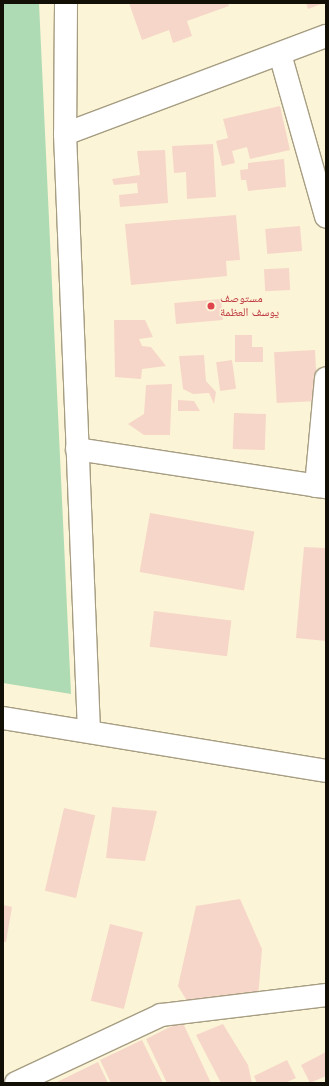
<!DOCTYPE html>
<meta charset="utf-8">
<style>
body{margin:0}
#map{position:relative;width:329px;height:1086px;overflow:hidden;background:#fcf4d6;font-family:Arial,"Noto Naskh Arabic",sans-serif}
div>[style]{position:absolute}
.green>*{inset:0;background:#aedbb4}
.building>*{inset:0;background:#f6d6c9;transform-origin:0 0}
.roads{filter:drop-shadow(1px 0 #a69d82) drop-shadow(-1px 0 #a69d82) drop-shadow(0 1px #a69d82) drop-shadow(0 -1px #a69d82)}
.minor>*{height:22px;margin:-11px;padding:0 11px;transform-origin:11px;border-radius:11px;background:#fff}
.major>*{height:22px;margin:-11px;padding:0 11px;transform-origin:11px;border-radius:11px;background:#fff}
.dots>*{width:11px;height:11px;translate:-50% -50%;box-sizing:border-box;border:2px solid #fcf4d6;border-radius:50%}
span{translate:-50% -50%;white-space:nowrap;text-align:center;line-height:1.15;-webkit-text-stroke:3px #fcf4d6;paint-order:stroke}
.health-label{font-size:12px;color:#be3a42}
.left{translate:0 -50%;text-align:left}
.frame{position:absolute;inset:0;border:4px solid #120f06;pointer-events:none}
</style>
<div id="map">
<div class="green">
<div style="clip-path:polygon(3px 3px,39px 3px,71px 694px,3px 683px)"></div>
</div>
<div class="building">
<div style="clip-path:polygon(129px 3px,228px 3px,229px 6px,187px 21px,192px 36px,173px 43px,169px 30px,142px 40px)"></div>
<div style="clip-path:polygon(306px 3px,324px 3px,308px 9px)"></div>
<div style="clip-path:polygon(280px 106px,290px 150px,250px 159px,247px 147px,232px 151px,235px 163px,222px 166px,216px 141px,228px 138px,223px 119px)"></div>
<div style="clip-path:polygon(213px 144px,216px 197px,187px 199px,186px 172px,174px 173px,172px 146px)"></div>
<div style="clip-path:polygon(165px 150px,168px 203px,120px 207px,119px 195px,138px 193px,137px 183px,114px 185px,112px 179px,140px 175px,137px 151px)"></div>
<div style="clip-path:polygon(284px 159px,286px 187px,248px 191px,246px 180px,241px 180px,240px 170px,248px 169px,248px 163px)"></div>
<div style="clip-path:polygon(236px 215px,240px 260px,226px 261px,227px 276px,131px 285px,125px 224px)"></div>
<div style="left:300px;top:226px;width:25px;height:35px;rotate:85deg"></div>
<div style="left:289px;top:268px;width:22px;height:25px;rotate:87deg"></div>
<div style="left:221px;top:299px;width:21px;height:47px;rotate:85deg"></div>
<div style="clip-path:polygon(114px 320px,145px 320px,153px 337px,139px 339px,142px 346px,151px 347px,166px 366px,142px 369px,141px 379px,115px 377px)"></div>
<div style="clip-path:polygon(235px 335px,252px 335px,252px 347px,263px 347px,263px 362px,235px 362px)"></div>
<div style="left:315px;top:350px;width:51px;height:41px;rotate:87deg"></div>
<div style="clip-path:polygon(204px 355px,206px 381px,216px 392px,214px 404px,209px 393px,193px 394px,183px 389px,179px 356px)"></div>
<div style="left:232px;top:360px;width:29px;height:16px;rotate:82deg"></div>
<div style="clip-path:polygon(172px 384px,170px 435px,144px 435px,128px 424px,144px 414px,146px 385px)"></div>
<div style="clip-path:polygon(178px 400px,194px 401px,200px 411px,178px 411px)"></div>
<div style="left:234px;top:413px;width:32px;height:36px;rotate:2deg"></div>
<div style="left:150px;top:513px;width:106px;height:60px;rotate:10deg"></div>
<div style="clip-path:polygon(304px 547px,326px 548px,326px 641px,296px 638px)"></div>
<div style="left:154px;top:611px;width:78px;height:36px;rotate:7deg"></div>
<div style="clip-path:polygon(112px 807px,157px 811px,145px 861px,106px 858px)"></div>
<div style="left:64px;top:808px;width:32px;height:85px;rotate:13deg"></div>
<div style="clip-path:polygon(240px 899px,262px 949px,258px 998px,190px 1006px,178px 986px,196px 906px)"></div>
<div style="clip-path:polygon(3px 905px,12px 907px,6px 942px,3px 942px)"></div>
<div style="left:110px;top:924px;width:34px;height:79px;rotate:14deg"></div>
<div style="clip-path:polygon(182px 1021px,211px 1083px,167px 1083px,146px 1039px)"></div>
<div style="clip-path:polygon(223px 1024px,248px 1065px,252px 1083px,221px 1083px,196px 1035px)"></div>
<div style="clip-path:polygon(142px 1040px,163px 1083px,111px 1083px,100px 1060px)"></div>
<div style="clip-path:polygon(326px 1052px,326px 1076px,310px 1083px,301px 1065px)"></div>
<div style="clip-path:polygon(287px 1060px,296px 1078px,285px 1083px,257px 1083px,254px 1076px)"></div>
<div style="clip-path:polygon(98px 1062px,108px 1083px,55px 1083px)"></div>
</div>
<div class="roads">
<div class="minor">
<div style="left:66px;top:3px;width:131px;rotate:90.4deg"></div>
<div style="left:65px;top:134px;width:598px;rotate:87.7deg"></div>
<div style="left:280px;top:54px;width:169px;rotate:74.2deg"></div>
<div style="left:65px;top:134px;width:279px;rotate:-20.6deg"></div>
<div style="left:77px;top:449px;width:252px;rotate:8.7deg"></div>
<div style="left:316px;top:486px;width:108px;rotate:-84.7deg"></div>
<div style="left:16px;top:1083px;width:160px;rotate:-25.1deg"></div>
<div style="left:161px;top:1015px;width:166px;rotate:-6.9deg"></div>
</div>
<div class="major">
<div style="left:3px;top:718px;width:327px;rotate:9.3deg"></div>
</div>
</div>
<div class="dots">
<div style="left:211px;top:306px;background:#e0444e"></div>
</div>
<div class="health-label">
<span class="left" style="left:220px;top:306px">مستوصف<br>يوسف العظمة</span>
</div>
<div class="frame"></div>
</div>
